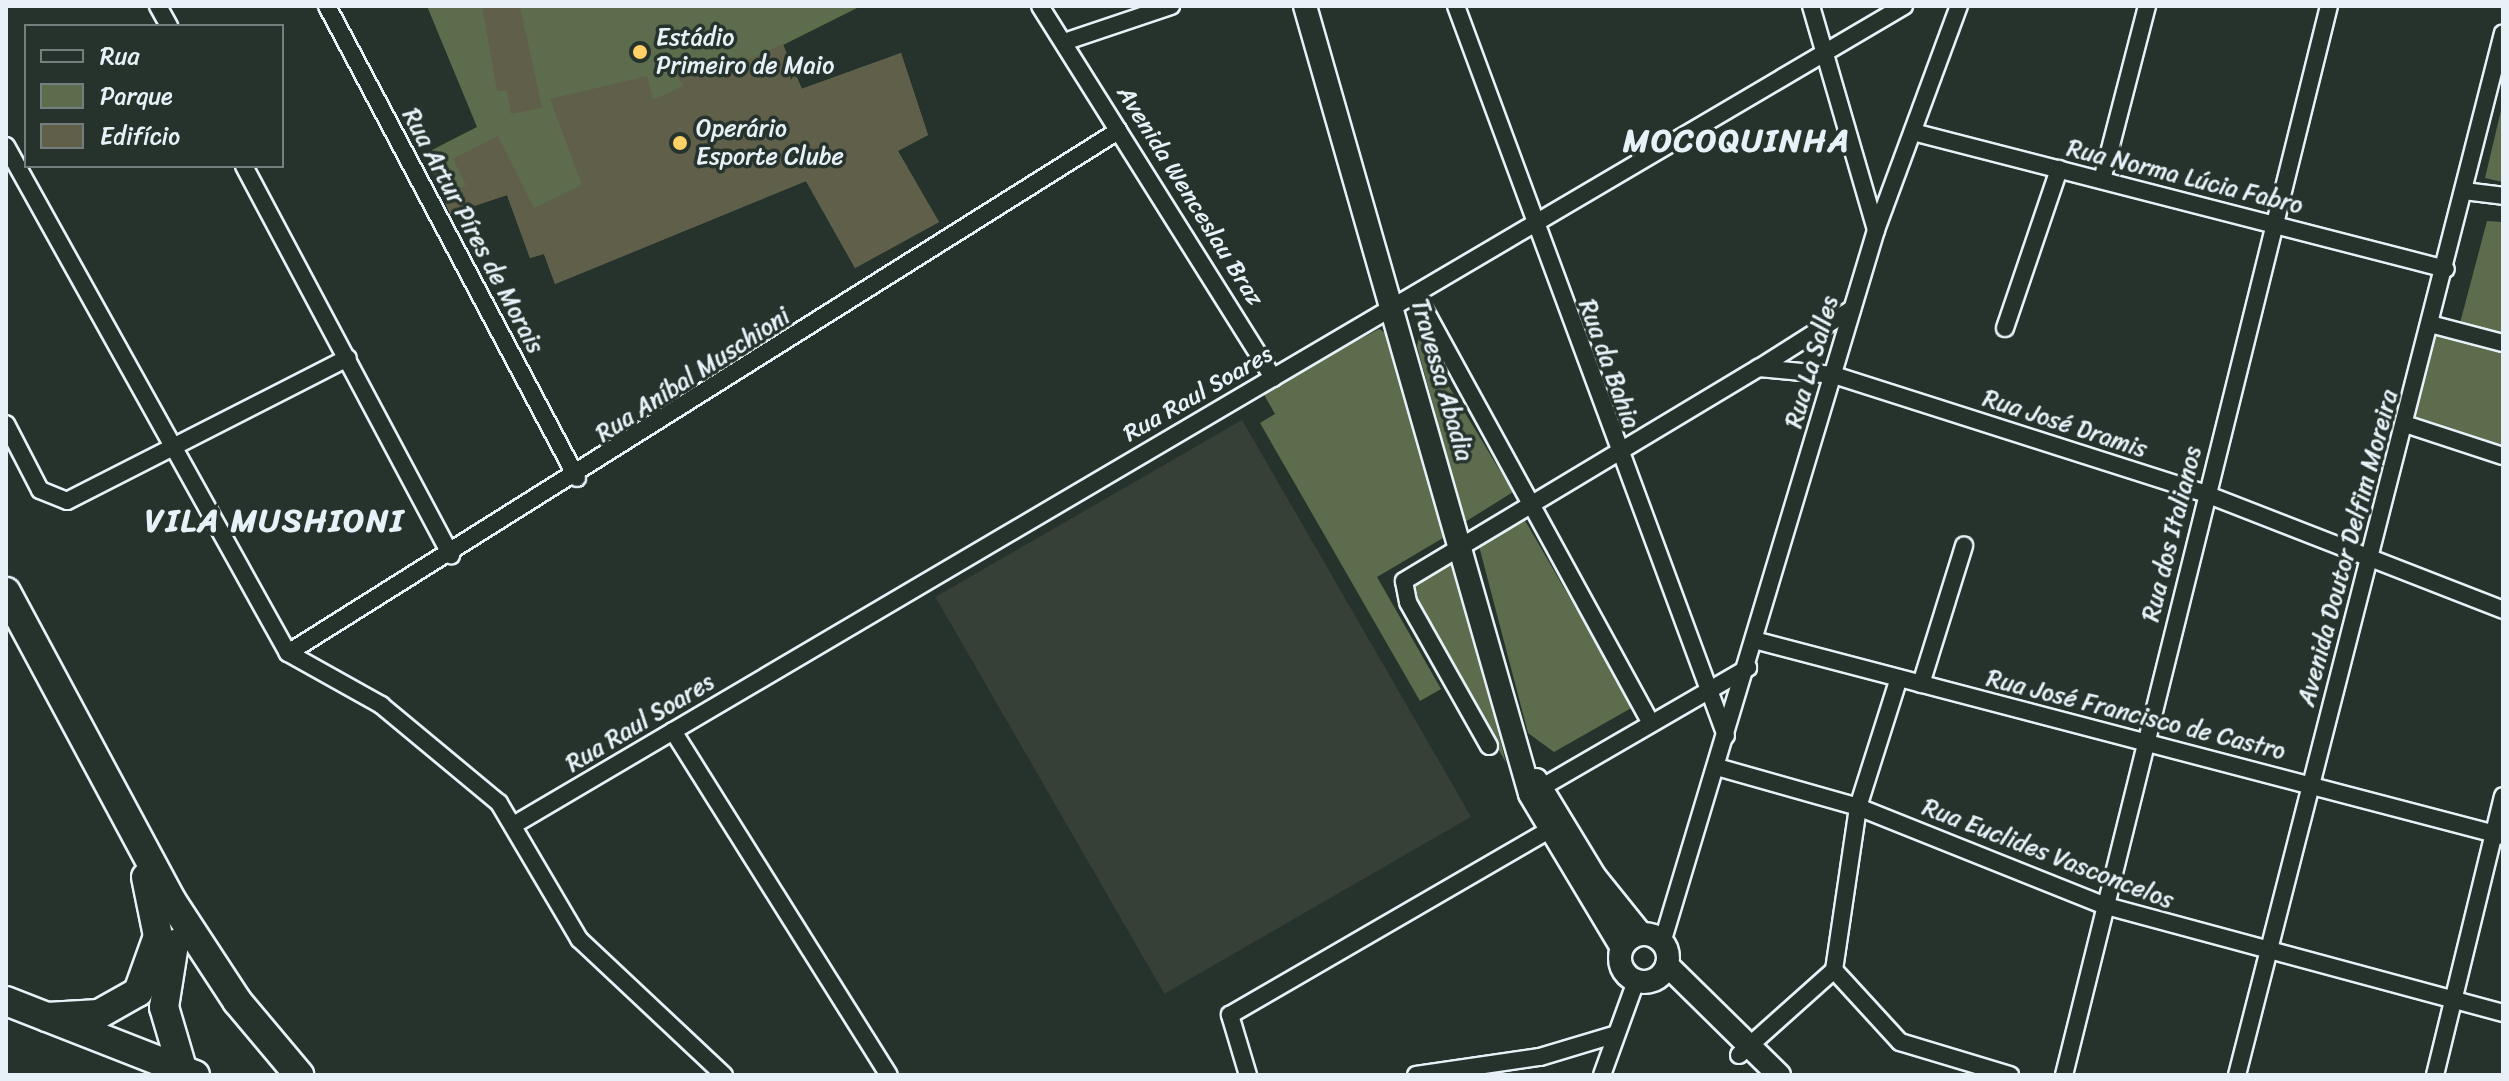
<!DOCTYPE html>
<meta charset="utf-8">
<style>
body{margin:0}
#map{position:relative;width:2509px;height:1081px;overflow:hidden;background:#26332d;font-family:Sriracha,sans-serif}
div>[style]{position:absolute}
.built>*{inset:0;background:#374036;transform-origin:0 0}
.green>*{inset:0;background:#5e6c4e}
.building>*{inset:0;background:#5f5f4a}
.roads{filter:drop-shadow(2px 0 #e8f1f8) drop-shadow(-2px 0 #e8f1f8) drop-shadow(0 2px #e8f1f8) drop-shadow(0 -2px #e8f1f8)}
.street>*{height:16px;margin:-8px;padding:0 8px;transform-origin:8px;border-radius:8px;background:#26332d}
.secondary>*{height:22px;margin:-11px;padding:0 11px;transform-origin:11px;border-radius:11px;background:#26332d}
.secondary>.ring{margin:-11px;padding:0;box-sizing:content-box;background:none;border:22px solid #26332d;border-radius:50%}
.highway>*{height:28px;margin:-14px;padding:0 14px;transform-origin:14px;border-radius:14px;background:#26332d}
.dots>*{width:22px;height:22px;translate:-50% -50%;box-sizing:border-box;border:4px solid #26332d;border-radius:50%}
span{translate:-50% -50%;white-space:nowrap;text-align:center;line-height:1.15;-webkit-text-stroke:7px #26332d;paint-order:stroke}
.poi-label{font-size:24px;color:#e8f1f8}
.left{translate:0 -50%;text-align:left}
.street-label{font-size:24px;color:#e8f1f8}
.district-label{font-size:32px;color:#e8f1f8;font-weight:700;letter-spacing:2px}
.frame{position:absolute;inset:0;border:8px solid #e8f1f8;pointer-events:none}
.legend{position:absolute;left:24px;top:24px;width:260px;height:144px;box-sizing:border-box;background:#26332d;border:2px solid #747f7e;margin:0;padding:10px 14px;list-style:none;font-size:24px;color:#e8f1f8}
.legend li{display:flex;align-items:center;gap:16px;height:40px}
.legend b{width:40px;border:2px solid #747f7e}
</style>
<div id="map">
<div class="built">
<div style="left:1242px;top:420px;width:458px;height:354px;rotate:60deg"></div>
</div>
<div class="green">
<div style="clip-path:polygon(427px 6px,861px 6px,783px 45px,802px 89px,901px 53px,928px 135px,898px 151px,939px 222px,855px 268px,806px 181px,555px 284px,544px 254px,530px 258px,507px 195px,450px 214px,426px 153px,477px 127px)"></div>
<div style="clip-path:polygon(2503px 102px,2503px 182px,2485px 178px)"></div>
<div style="clip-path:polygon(2487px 221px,2503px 222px,2503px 334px,2460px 323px)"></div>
<div style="clip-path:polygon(2434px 325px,2503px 343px,2503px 456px,2408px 425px)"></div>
<div style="clip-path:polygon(1379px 329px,1389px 335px,1448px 535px,1377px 577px,1441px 689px,1420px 701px,1260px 423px,1275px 414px,1262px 391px)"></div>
<div style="clip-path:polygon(1419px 337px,1513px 492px,1465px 522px,1417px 346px)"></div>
<div style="clip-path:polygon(1523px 517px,1633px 707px,1554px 752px,1528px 733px,1479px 546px)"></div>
<div style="clip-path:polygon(1449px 563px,1457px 567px,1506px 763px,1416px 598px,1416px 579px)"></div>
</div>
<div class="building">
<div style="clip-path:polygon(482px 6px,520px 6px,542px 108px,511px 114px,507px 91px,497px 91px)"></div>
<div style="clip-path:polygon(783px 44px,801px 89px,901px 53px,928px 135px,897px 151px,939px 222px,855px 268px,806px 181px,555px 284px,544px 254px,530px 258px,507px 195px,450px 214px,443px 197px,466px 185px,453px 159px,498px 136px,534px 208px,582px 185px,550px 99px,647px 76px,653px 100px,683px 86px,674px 70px,717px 60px,721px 72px)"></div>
</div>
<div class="roads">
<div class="street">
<div style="left:158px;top:6px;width:23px;rotate:61deg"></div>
<div style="left:327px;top:6px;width:534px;rotate:62.09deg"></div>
<div style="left:1040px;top:6px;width:439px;rotate:57.9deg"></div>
<div style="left:1456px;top:6px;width:778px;rotate:69.7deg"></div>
<div style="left:1811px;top:6px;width:233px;rotate:73.8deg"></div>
<div style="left:1064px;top:42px;width:113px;rotate:-18.6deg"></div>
<div style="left:1913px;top:132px;width:550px;rotate:14.42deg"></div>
<div style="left:6px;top:146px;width:580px;rotate:60.92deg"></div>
<div style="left:288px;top:653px;width:107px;rotate:29.2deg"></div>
<div style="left:381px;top:705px;width:153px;rotate:39.7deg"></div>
<div style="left:499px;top:803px;width:158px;rotate:59.5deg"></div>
<div style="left:579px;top:939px;width:199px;rotate:43.2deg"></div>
<div style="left:244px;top:166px;width:441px;rotate:62deg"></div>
<div style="left:2102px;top:180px;width:180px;rotate:-75.5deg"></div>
<div style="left:2464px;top:191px;width:39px;rotate:7deg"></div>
<div style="left:1416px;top:294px;width:486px;rotate:61.3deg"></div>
<div style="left:2434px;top:325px;width:71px;rotate:14.6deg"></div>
<div style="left:2005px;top:328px;width:168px;rotate:-71.2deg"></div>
<div style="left:1759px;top:368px;width:110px;rotate:-32.4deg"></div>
<div style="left:6px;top:424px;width:74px;rotate:62.7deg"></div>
<div style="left:40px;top:490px;width:29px;rotate:22deg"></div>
<div style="left:67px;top:501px;width:315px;rotate:-27deg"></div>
<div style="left:2408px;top:425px;width:100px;rotate:18.1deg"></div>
<div style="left:1758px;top:641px;width:770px;rotate:14.67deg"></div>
<div style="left:288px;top:653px;width:981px;rotate:-32.17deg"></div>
<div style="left:1921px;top:684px;width:145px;rotate:-72.7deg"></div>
<div style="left:673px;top:731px;width:406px;rotate:57.9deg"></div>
<div style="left:1489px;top:746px;width:165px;rotate:-119.4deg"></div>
<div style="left:1408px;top:602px;width:21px;rotate:-101deg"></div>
<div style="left:1404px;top:581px;width:414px;rotate:-31deg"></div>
<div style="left:1759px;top:368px;width:75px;rotate:5.3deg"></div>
<div style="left:1834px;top:375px;width:391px;rotate:17.7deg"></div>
<div style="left:2206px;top:494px;width:319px;rotate:21.3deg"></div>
<div style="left:1717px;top:767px;width:147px;rotate:15.8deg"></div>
<div style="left:1858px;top:807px;width:264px;rotate:21.8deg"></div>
<div style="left:2103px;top:905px;width:414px;rotate:15.1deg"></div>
<div style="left:1532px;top:793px;width:250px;rotate:-30.1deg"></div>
<div style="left:517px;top:823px;width:1610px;rotate:-30.5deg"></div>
<div style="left:1662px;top:943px;width:744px;rotate:-73.29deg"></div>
<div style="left:1876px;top:230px;width:239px;rotate:-69.7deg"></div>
<div style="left:1834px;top:970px;width:98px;rotate:47.5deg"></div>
<div style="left:1900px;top:1042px;width:115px;rotate:16.7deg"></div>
<div style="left:1739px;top:1055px;width:127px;rotate:-41.8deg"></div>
<div style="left:1834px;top:970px;width:165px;rotate:-81.6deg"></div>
<div style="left:1858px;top:807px;width:135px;rotate:-72.4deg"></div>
<div style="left:1248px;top:1075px;width:63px;rotate:-106.7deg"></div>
<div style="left:1230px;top:1015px;width:379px;rotate:-30.1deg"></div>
<div style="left:1416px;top:1075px;width:125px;rotate:-8.3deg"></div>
<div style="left:1540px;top:1057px;width:76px;rotate:-16.8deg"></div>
<div style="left:1602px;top:1075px;width:100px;rotate:-70.1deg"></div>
<div style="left:2064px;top:1075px;width:1101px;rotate:-76.08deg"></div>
<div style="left:2237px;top:1075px;width:1075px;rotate:-75.68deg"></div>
<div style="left:2435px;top:1075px;width:287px;rotate:-76.3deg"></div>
</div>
<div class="secondary">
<div style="left:1305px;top:6px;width:819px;rotate:74.06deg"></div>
<div style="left:1530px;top:794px;width:179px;rotate:59.1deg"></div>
<div style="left:1536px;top:780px;width:114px;rotate:58.7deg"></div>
<div style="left:1595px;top:877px;width:73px;rotate:51.1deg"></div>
<div class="ring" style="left:1620px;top:934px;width:26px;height:26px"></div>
<div style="left:1667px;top:965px;width:157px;rotate:44.5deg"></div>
</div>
<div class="highway">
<div style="left:6px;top:592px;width:349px;rotate:61.8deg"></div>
<div style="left:171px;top:900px;width:121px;rotate:56.8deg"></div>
<div style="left:237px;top:1001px;width:97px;rotate:50deg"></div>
<div style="left:174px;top:944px;width:64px;rotate:99deg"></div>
<div style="left:164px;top:1007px;width:71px;rotate:73.6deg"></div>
<div style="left:6px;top:1001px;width:203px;rotate:21.4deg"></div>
<div style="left:47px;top:1017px;width:52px;rotate:-3.3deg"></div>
<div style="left:99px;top:1014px;width:45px;rotate:-29.4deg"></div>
<div style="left:138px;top:992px;width:59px;rotate:-70.3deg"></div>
<div style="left:158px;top:936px;width:60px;rotate:-101.5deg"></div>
</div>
</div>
<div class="dots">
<div style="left:640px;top:52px;background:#ffd166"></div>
<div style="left:680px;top:143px;background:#ffd166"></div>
</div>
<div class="poi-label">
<span class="left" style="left:656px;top:52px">Estádio<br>Primeiro de Maio</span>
<span class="left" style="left:696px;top:143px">Operário<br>Esporte Clube</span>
</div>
<div class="street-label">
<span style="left:2185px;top:177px;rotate:14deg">Rua Norma Lúcia Fabro</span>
<span style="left:1190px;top:196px;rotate:58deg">Avenida Wenceslau Braz</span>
<span style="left:473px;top:231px;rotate:62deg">Rua Artur Píres de Morais</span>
<span style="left:1812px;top:362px;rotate:-74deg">Rua La Salles</span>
<span style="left:1609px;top:364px;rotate:70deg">Rua da Bahia</span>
<span style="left:693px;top:375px;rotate:-33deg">Rua Aníbal Muschioni</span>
<span style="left:1442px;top:380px;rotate:74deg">Travessa Abadia</span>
<span style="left:1198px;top:394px;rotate:-30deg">Rua Raul Soares</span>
<span style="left:2065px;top:424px;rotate:18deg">Rua José Dramis</span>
<span style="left:2172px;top:534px;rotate:-76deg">Rua dos Italianos</span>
<span style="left:2348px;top:548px;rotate:-75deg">Avenida Doutor Delfim Moreira</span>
<span style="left:2136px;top:715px;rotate:14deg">Rua José Francisco de Castro</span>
<span style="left:640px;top:723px;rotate:-31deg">Rua Raul Soares</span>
<span style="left:2048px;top:854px;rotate:21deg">Rua Euclides Vasconcelos</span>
</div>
<div class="district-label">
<span style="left:1737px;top:141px">MOCOQUINHA</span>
<span style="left:275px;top:521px">VILA MUSHIONI</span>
</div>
<div class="frame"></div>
<ul class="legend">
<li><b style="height:10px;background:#26332d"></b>Rua</li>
<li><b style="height:22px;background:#5e6c4e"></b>Parque</li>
<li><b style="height:22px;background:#5f5f4a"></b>Edifício</li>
</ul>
</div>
